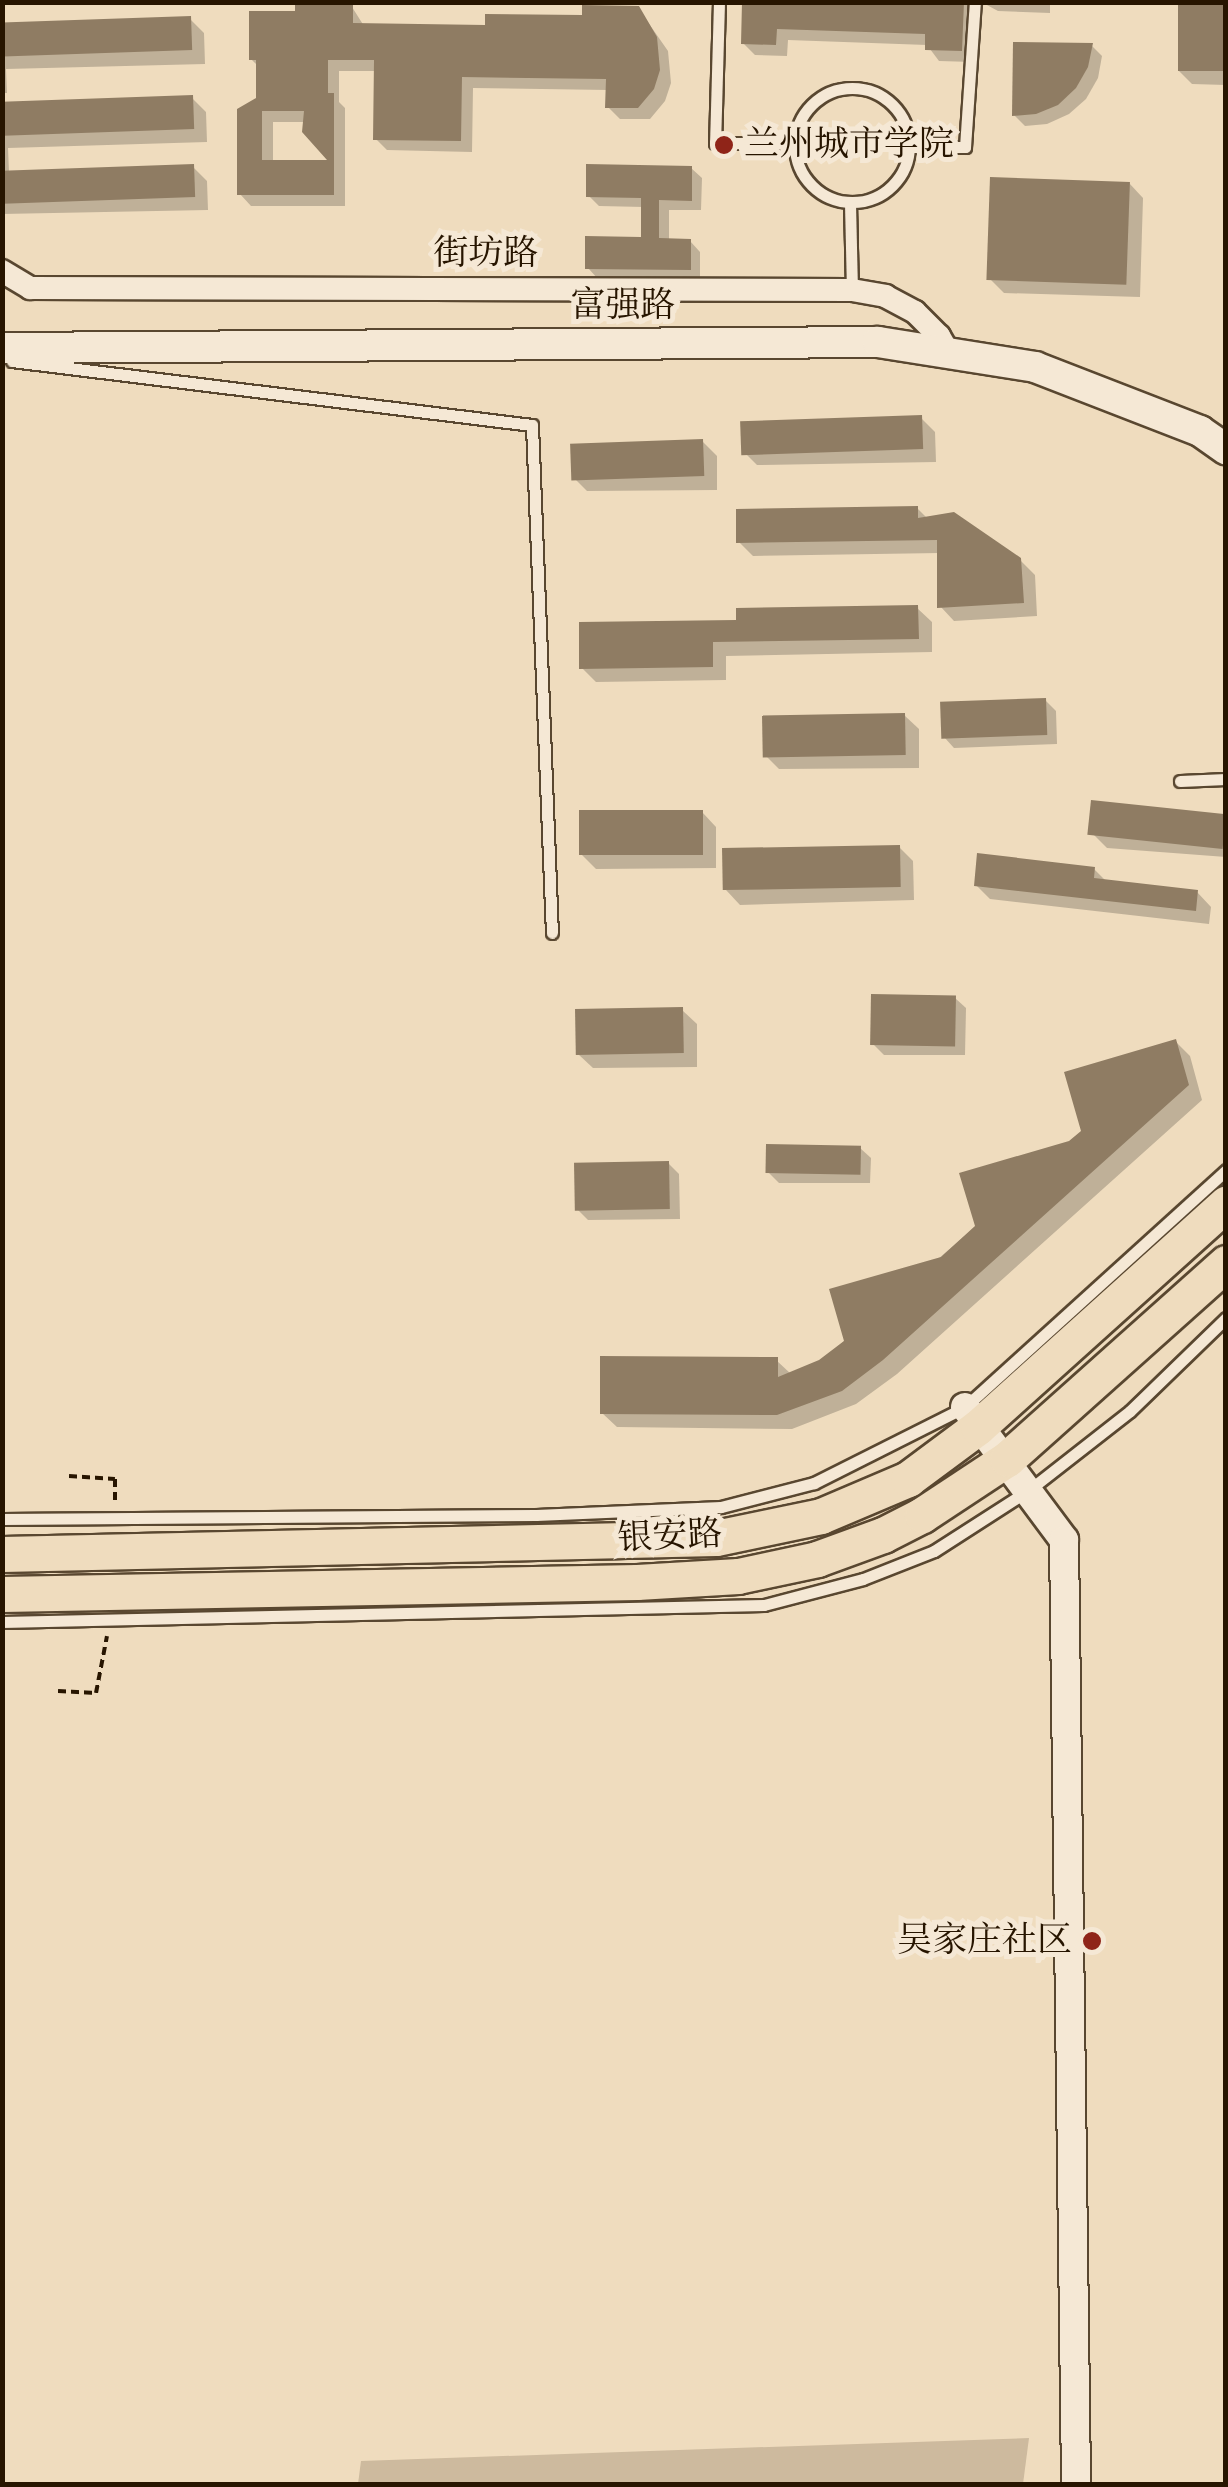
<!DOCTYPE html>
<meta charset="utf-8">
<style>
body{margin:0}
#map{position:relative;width:1228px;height:2487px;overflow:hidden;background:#efdcbe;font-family:"IM FELL DW Pica","Noto Serif SC",serif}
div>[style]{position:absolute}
.green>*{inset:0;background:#cdba9e}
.shadow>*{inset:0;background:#0003}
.building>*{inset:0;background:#8f7c63;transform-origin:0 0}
.path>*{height:4px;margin-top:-2px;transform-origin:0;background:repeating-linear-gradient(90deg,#271500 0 8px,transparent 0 13px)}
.roads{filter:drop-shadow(2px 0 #594730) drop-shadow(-2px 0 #594730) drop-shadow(0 2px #594730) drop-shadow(0 -2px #594730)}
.service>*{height:11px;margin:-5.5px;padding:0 5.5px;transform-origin:5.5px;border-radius:5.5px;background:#f5e8d5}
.service>.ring{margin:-5.5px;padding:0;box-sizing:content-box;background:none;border:11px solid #f5e8d5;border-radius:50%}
.minor>*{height:22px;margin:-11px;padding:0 11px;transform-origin:11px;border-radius:11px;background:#f5e8d5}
.tertiary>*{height:28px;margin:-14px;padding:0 14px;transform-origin:14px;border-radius:14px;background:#f5e8d5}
.secondary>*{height:30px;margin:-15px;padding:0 15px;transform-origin:15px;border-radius:15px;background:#f5e8d5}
.primary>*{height:35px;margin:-17.5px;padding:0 17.5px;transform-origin:17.5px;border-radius:17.5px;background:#efdcbe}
.dots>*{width:28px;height:28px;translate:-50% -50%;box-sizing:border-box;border:5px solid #f5e8d5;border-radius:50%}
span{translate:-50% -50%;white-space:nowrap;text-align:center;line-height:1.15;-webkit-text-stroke:10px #f5e8d5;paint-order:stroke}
.poi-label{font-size:35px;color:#271500}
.left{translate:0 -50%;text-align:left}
.right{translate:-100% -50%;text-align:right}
.street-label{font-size:35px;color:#271500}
.frame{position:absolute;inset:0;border:5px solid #271500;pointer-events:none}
</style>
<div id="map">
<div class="green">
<div style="clip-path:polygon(1029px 2438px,1023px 2484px,358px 2484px,361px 2461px)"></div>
</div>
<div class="shadow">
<div style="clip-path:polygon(745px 2px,1050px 2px,1050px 13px,998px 11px,985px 4px,975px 12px,973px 62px,939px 61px,927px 45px,788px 40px,787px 56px,755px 55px,743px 43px)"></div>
<div style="clip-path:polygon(1226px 2px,1226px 85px,1192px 84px,1178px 70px)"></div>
<div style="clip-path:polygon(evenodd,352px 7px,364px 26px,487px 27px,638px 8px,668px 51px,671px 83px,665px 101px,650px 119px,620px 119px,608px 107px,608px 90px,473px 88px,472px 152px,387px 150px,376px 139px,376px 71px,339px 71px,339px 102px,345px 108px,345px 206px,251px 206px,240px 194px,259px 100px,258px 66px,251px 59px,298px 13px,352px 7px,273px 122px,305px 122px,332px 163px,273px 163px,273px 122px)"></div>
<div style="clip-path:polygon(190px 19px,204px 33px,205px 64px,6px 69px,7px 93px,2px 93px,2px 24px)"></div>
<div style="clip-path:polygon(1092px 46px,1102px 56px,1098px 78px,1086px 99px,1069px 114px,1047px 124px,1025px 126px,1014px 115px)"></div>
<div style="clip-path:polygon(192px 98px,206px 112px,207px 142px,8px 148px,9px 172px,193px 167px,207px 181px,208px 210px,2px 214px,2px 103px)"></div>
<div style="clip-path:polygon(691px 168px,702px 178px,701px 210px,669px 210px,669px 241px,690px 241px,700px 252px,700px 280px,598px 279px,588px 268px,644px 239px,644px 207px,599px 206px,589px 196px)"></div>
<div style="clip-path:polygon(1129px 183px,1143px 198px,1140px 297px,1004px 293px,990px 279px)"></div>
<div style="clip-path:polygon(921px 418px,935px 432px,936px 462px,757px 465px,743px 451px)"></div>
<div style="clip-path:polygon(702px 441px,717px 456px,717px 490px,587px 491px,573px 477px)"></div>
<div style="clip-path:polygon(917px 508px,928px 519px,1020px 560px,1035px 575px,1037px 616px,954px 621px,940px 606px,940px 553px,753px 556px,739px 542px)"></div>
<div style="clip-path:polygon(917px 608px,932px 622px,932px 652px,726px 656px,726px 680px,596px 682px,582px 668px,739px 623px)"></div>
<div style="clip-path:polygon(1045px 700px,1056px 711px,1057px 744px,954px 748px,944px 737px)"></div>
<div style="clip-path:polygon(904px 715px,919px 729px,919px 768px,779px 769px,765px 755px)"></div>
<div style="clip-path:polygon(702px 812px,716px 827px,716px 868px,596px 869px,582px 855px)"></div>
<div style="clip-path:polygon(1226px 816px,1226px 857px,1107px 848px,1093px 834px)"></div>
<div style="clip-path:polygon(899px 847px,913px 861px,914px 900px,740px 905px,726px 890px)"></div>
<div style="clip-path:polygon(1094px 869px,1107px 882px,1197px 892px,1211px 907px,1209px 924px,990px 899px,976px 885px)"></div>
<div style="clip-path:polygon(955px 998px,966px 1008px,965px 1055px,884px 1055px,873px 1044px)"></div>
<div style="clip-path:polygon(682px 1010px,697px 1024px,697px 1067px,593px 1068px,578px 1054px)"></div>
<div style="clip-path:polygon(1176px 1042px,1190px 1056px,1202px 1100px,897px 1374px,856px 1404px,792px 1429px,617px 1427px,602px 1413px,776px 1360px,791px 1374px,820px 1362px,1071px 1143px)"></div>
<div style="clip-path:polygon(860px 1148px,871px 1158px,870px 1183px,779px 1183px,768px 1172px)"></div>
<div style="clip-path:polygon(668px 1163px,679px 1174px,680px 1219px,588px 1220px,577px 1209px)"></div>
</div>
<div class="building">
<div style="clip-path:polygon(742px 2px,964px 2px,962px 51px,925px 50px,925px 34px,777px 29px,776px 45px,741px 44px)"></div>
<div style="left:1178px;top:2px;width:48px;height:69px"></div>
<div style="clip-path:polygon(evenodd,295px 5px,353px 5px,353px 23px,485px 25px,485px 14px,582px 15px,582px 5px,639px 6px,657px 37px,660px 70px,654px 89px,638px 108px,605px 108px,606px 79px,462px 77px,461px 141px,373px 140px,374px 60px,328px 60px,328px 93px,334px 93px,334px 195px,237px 195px,237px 109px,256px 98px,256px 60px,249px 60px,249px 11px,295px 11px,295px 5px,262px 111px,304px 111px,302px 132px,327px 160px,262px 160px,262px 111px)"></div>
<div style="left:191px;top:16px;width:34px;height:189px;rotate:88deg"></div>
<div style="clip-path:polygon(1013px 42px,1093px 43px,1088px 67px,1076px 88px,1058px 105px,1036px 114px,1012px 116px)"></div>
<div style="left:193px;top:95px;width:34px;height:191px;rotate:88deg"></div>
<div style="left:194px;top:164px;width:33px;height:192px;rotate:88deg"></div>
<div style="clip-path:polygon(586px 164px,692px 166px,692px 201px,659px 200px,659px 238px,691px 239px,691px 270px,585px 269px,585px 236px,641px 237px,641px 198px,586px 197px)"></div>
<div style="left:990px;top:177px;width:140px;height:103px;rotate:2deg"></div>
<div style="left:922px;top:415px;width:34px;height:182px;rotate:88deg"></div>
<div style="left:703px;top:439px;width:37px;height:133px;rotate:88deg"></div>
<div style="clip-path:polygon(918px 506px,918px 518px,954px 512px,1021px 558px,1024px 603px,937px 608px,937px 540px,736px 543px,736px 509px)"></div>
<div style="clip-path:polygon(918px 605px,919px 639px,713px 642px,713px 667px,579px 669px,579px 622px,736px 620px,736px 608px)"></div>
<div style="left:1046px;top:698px;width:37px;height:106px;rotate:88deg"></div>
<div style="left:905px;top:713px;width:42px;height:143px;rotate:89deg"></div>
<div style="left:1091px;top:800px;width:136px;height:35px;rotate:6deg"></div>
<div style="left:703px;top:810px;width:45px;height:124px;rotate:90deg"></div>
<div style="left:900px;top:845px;width:42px;height:178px;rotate:89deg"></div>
<div style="clip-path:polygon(977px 853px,1095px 867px,1094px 878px,1198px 890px,1196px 911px,974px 886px)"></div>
<div style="left:871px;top:994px;width:85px;height:51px;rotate:1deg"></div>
<div style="left:683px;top:1007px;width:46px;height:108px;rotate:89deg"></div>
<div style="clip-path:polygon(1176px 1039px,1189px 1085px,883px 1360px,842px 1391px,777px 1415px,600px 1414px,600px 1356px,778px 1357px,778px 1377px,819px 1360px,844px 1341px,829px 1289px,941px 1257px,975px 1226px,959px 1173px,1069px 1141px,1081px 1131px,1064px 1072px)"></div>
<div style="left:766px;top:1144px;width:95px;height:29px;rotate:1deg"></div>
<div style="left:669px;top:1161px;width:48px;height:95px;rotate:89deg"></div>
</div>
<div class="path">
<div style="left:69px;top:1476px;width:46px;rotate:3.7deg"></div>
<div style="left:115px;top:1479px;width:24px;rotate:90deg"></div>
<div style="left:58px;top:1691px;width:38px;rotate:3deg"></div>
<div style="left:96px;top:1693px;width:58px;rotate:-79.1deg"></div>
</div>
<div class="roads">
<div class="service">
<div style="left:719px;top:2px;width:141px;rotate:91.6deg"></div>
<div style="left:715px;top:143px;width:79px"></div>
<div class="ring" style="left:795px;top:88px;width:103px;height:103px"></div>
<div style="left:910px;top:147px;width:55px"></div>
<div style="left:965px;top:147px;width:145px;rotate:-86.1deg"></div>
<div style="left:850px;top:203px;width:87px;rotate:88.7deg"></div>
<div style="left:12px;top:361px;width:524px;rotate:7.02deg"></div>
<div style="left:532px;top:425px;width:508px;rotate:87.75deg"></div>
<div style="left:1180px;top:781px;width:46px;rotate:-2.5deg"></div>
<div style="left:2px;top:1519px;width:534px;rotate:-0.43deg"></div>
<div style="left:536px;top:1515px;width:185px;rotate:-2.5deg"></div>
<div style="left:721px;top:1507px;width:96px;rotate:-14.5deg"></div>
<div style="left:814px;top:1483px;width:169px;rotate:-26.7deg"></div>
<div style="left:965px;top:1407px;width:353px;rotate:-42.2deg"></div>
<div style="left:2px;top:1622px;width:762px;rotate:-1.28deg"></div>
<div style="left:764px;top:1605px;width:102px;rotate:-14.7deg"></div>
<div style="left:863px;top:1579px;width:76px;rotate:-21.5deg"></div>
<div style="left:934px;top:1551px;width:113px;rotate:-32.7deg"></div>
<div style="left:1029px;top:1490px;width:128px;rotate:-38deg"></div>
<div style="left:1130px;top:1411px;width:134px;rotate:-44.1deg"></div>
</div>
<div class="minor">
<div style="left:2px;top:271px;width:33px;rotate:31deg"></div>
<div style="left:30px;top:288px;width:822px;rotate:0.14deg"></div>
<div style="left:852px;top:290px;width:34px;rotate:10deg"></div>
<div style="left:885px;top:296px;width:34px;rotate:28deg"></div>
<div style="left:915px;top:312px;width:34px;rotate:45deg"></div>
<div style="left:939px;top:336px;width:20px;rotate:60deg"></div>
</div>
<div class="tertiary">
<div style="left:965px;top:1407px;width:166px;rotate:53.3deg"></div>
<div style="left:1064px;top:1540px;width:944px;rotate:89.27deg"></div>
</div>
<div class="secondary">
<div style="left:2px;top:348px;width:876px;rotate:-0.39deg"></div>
<div style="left:878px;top:342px;width:159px;rotate:9deg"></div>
<div style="left:1035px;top:367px;width:177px;rotate:21.2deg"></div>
<div style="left:1200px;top:431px;width:32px;rotate:35deg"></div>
</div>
<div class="primary">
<div style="left:2px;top:1554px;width:714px;rotate:-1.28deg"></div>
<div style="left:716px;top:1538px;width:107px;rotate:-11.8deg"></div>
<div style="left:821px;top:1516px;width:95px;rotate:-23deg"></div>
<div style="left:908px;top:1479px;width:87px;rotate:-36.6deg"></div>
<div style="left:978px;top:1427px;width:334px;rotate:-42deg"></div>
<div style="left:2px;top:1594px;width:635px;rotate:-1.08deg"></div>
<div style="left:637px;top:1582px;width:101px;rotate:-3.4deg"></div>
<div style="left:738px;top:1576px;width:81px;rotate:-12.1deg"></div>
<div style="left:817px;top:1559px;width:70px;rotate:-20deg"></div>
<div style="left:883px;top:1535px;width:44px;rotate:-27.1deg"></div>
<div style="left:922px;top:1515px;width:102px;rotate:-33.4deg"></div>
<div style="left:1007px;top:1459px;width:294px;rotate:-41.8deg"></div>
</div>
</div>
<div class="dots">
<div style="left:724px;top:145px;background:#8f2418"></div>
<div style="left:1092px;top:1941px;background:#8f2418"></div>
</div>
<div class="poi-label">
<span class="left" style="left:744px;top:145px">兰州城市学院</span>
<span class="right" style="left:1072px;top:1941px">吴家庄社区</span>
</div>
<div class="street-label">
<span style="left:486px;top:254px">街坊路</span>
<span style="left:623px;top:306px">富强路</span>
<span style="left:670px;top:1537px;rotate:-3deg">银安路</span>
</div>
<div class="frame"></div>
</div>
